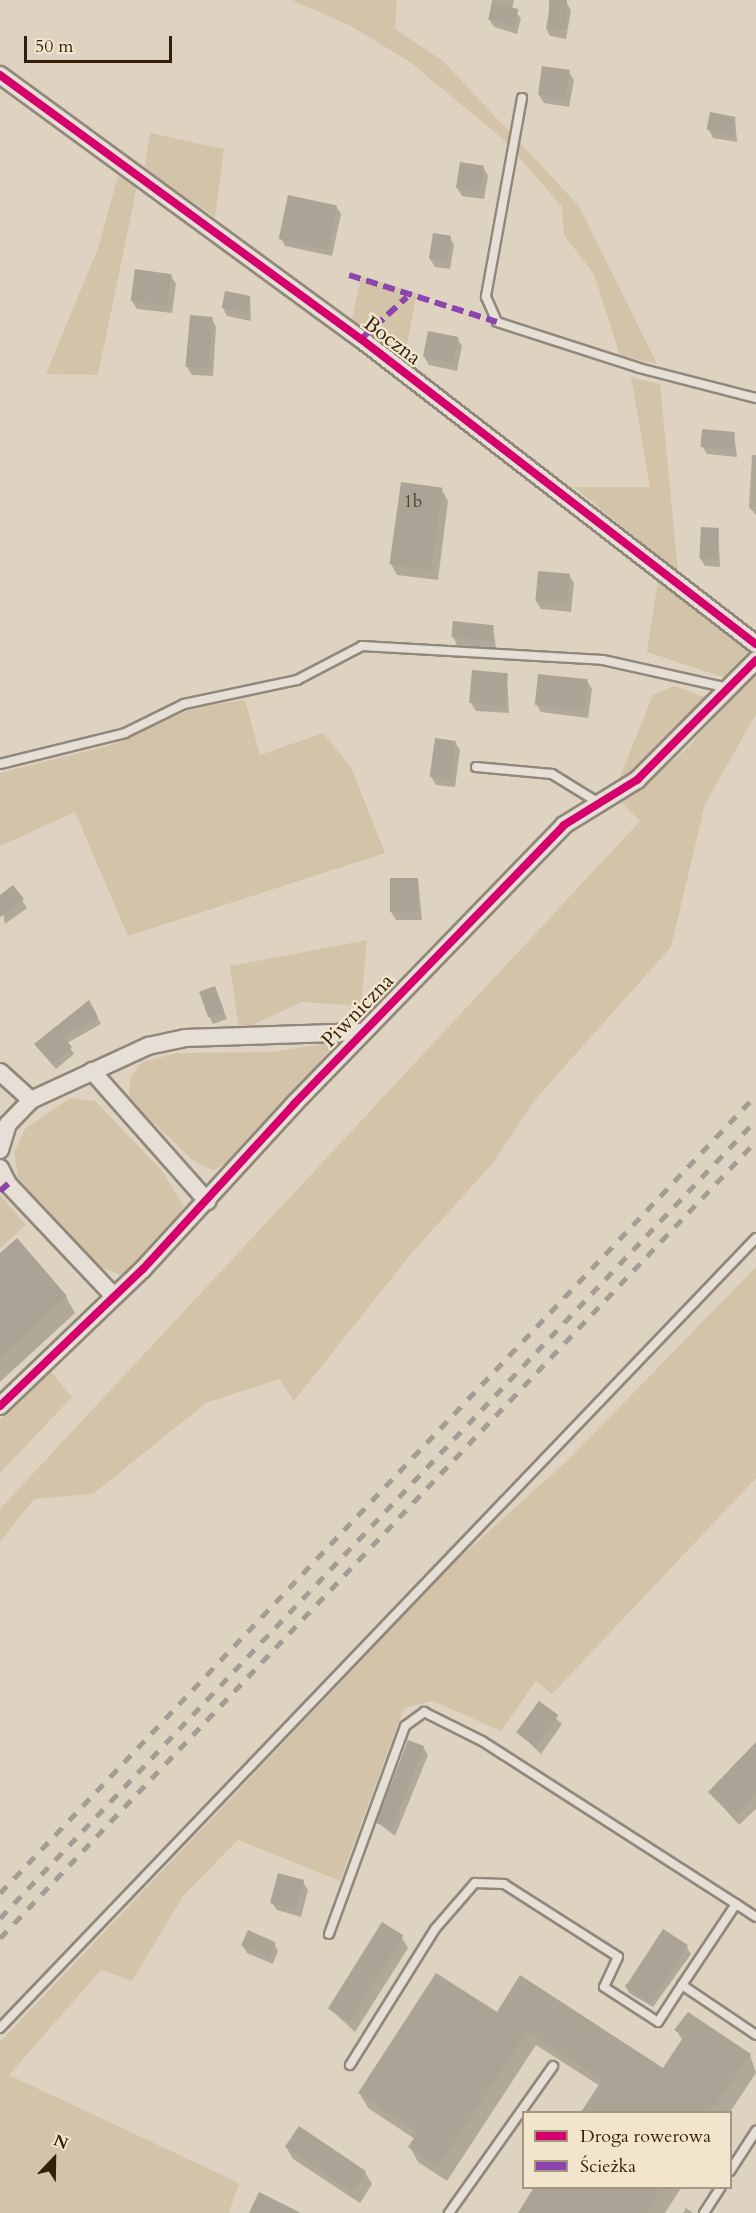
<!DOCTYPE html>
<meta charset="utf-8">
<style>
body{margin:0}
#map{position:relative;width:756px;height:2213px;overflow:hidden;background:#ddd3c0;font-family:Cardo,serif}
div>[style]{position:absolute}
.green>*{inset:0;background:#d3c4a9}
.shadow>*{inset:0;background:#0003}
.building>*{inset:0;background:#aba395;transform-origin:0 0}
.roads{filter:drop-shadow(2px 0 #91887b) drop-shadow(-2px 0 #91887b) drop-shadow(0 2px #91887b) drop-shadow(0 -2px #91887b)}
.lane>*{height:8px;margin:-4px;padding:0 4px;transform-origin:4px;border-radius:4px;background:#e5dfd5}
.street>*{height:16px;margin:-8px;padding:0 8px;transform-origin:8px;border-radius:8px;background:#e5dfd5}
.rail>*{height:4.5px;margin-top:-2.25px;transform-origin:0;background:repeating-linear-gradient(90deg,#a39d94 0 10px,transparent 0 20px)}
.quiet>*{height:6px;margin-top:-3px;transform-origin:0;background:repeating-linear-gradient(90deg,#8e44ad 0 12px,transparent 0 18px)}
.cycleway>*{height:8px;margin:-4px;padding:0 4px;transform-origin:4px;border-radius:4px;background:#d6006c}
span{translate:-50% -50%;white-space:nowrap;text-align:center;line-height:1.15;-webkit-text-stroke:5px #f1e5ce;paint-order:stroke}
.number-label{font-size:18px;color:#51402d}
.number-label span{-webkit-text-stroke-width:0}
.street-label{font-size:21px;color:#331f0a}
.legend{position:absolute;left:522px;top:2111px;width:210px;height:78px;box-sizing:border-box;background:#f1e5ce;border:2px solid #a59680;margin:0;padding:8px 10px;list-style:none;font-size:18px;color:#331f0a}
.legend li{display:flex;align-items:center;gap:12px;height:30px}
.legend b{width:30px;border:2px solid #a59680}
.north{position:absolute;left:24px;top:2129px;width:60px;height:60px;-webkit-text-stroke:4px #f1e5ce;paint-order:stroke;rotate:22deg;font-size:16px;font-weight:700;line-height:24px;text-align:center;color:#331f0a}
.north::after{content:'';display:block;margin:auto;width:21px;height:27px;background:#331f0a;clip-path:polygon(50% 0,100% 100%,50% 72%,0 100%)}
.scale{position:absolute;left:24px;top:36px;width:148px;height:27px;box-sizing:border-box;border:3px solid #331f0a;border-top:0;padding-left:8px;font-size:18px;line-height:21px;white-space:nowrap;color:#331f0a;-webkit-text-stroke:4px #f1e5ce;paint-order:stroke}
</style>
<div id="map">
<div class="green">
<div style="clip-path:polygon(292px 0,397px 0,395px 29px,443px 61px,579px 206px,657px 364px,620px 356px,594px 274px,564px 235px,562px 207px,504px 140px,410px 62px,349px 25px)"></div>
<div style="clip-path:polygon(150px 133px,224px 149px,215px 217px,144px 169px)"></div>
<div style="clip-path:polygon(118px 176px,137px 186px,98px 375px,46px 374px,98px 248px)"></div>
<div style="clip-path:polygon(361px 277px,417px 293px,404px 359px,352px 320px)"></div>
<div style="clip-path:polygon(631px 377px,660px 384px,678px 572px,574px 487px,650px 487px)"></div>
<div style="clip-path:polygon(658px 579px,748px 651px,726px 678px,647px 652px)"></div>
<div style="clip-path:polygon(756px 672px,756px 714px,705px 804px,671px 947px,533px 1102px,492px 1164px,410px 1255px,294px 1401px,279px 1379px,206px 1403px,93px 1494px,34px 1499px,0 1542px,0 1509px,640px 821px,622px 803px,685px 750px)"></div>
<div style="clip-path:polygon(674px 686px,707px 698px,647px 765px,616px 787px,653px 695px)"></div>
<div style="clip-path:polygon(245px 700px,260px 755px,323px 733px,351px 767px,385px 853px,128px 936px,75px 812px,0 846px,0 773px,111px 745px,194px 708px)"></div>
<div style="clip-path:polygon(367px 940px,361px 1006px,302px 1002px,239px 1031px,230px 966px)"></div>
<div style="clip-path:polygon(336px 1042px,239px 1156px,214px 1170px,196px 1163px,129px 1100px,130px 1078px,142px 1062px,177px 1053px,272px 1052px)"></div>
<div style="clip-path:polygon(70px 1098px,95px 1101px,163px 1172px,184px 1207px,134px 1269px,121px 1275px,95px 1265px,18px 1178px,14px 1152px,25px 1129px)"></div>
<div style="clip-path:polygon(0 1195px,26px 1225px,0 1248px)"></div>
<div style="clip-path:polygon(756px 1267px,756px 1478px,552px 1694px,536px 1681px,501px 1731px,433px 1701px,404px 1708px,340px 1881px,238px 1840px,183px 1896px,132px 1981px,101px 1970px,9px 2075px,239px 2183px,229px 2213px,0 2213px,0 2042px,366px 1656px,397px 1614px,568px 1460px)"></div>
<div style="clip-path:polygon(51px 1372px,72px 1397px,0 1473px,0 1419px)"></div>
</div>
<div class="shadow">
<div style="clip-path:polygon(492px 0,514px 0,512px 9px,521px 18px,517px 34px,494px 27px,489px 19px)"></div>
<div style="clip-path:polygon(551px 0,566px 2px,571px 10px,566px 39px,550px 36px,546px 28px)"></div>
<div style="clip-path:polygon(569px 72px,574px 80px,569px 107px,544px 103px,539px 95px)"></div>
<div style="clip-path:polygon(735px 118px,737px 142px,713px 138px,709px 130px)"></div>
<div style="clip-path:polygon(484px 168px,488px 176px,484px 199px,462px 196px,457px 188px)"></div>
<div style="clip-path:polygon(336px 206px,341px 214px,332px 256px,285px 246px,281px 238px)"></div>
<div style="clip-path:polygon(450px 237px,454px 245px,450px 269px,435px 267px,430px 259px)"></div>
<div style="clip-path:polygon(171px 276px,176px 284px,172px 313px,137px 309px,132px 301px)"></div>
<div style="clip-path:polygon(250px 298px,251px 321px,227px 316px,223px 308px)"></div>
<div style="clip-path:polygon(212px 319px,216px 327px,213px 376px,192px 375px,187px 367px)"></div>
<div style="clip-path:polygon(457px 338px,462px 346px,457px 371px,429px 365px,424px 357px)"></div>
<div style="clip-path:polygon(734px 433px,737px 457px,707px 454px,702px 446px)"></div>
<div style="clip-path:polygon(752px 455px,756px 455px,756px 515px,749px 507px)"></div>
<div style="clip-path:polygon(442px 490px,448px 501px,438px 580px,397px 575px,391px 564px)"></div>
<div style="clip-path:polygon(718px 529px,720px 567px,705px 566px,700px 558px)"></div>
<div style="clip-path:polygon(569px 575px,574px 583px,571px 612px,541px 609px,536px 601px)"></div>
<div style="clip-path:polygon(493px 627px,496px 648px,457px 645px,453px 637px)"></div>
<div style="clip-path:polygon(507px 674px,509px 713px,476px 711px,471px 703px)"></div>
<div style="clip-path:polygon(587px 681px,592px 689px,588px 718px,541px 712px,536px 704px)"></div>
<div style="clip-path:polygon(455px 742px,460px 750px,455px 787px,436px 785px,431px 777px)"></div>
<div style="clip-path:polygon(418px 879px,422px 920px,396px 920px,391px 912px)"></div>
<div style="clip-path:polygon(0 897px,22px 900px,27px 908px,5px 924px)"></div>
<div style="clip-path:polygon(215px 988px,227px 1019px,213px 1024px,209px 1016px)"></div>
<div style="clip-path:polygon(89px 1002px,101px 1024px,67px 1043px,74px 1054px,56px 1069px,36px 1045px)"></div>
<div style="clip-path:polygon(0 1255px,66px 1297px,75px 1313px,0 1382px)"></div>
<div style="clip-path:polygon(539px 1703px,562px 1724px,541px 1754px,519px 1733px)"></div>
<div style="clip-path:polygon(756px 1745px,756px 1809px,739px 1825px,710px 1792px)"></div>
<div style="clip-path:polygon(423px 1747px,428px 1755px,395px 1836px,378px 1823px)"></div>
<div style="clip-path:polygon(303px 1882px,308px 1890px,301px 1917px,277px 1910px,272px 1903px)"></div>
<div style="clip-path:polygon(401px 1936px,408px 1948px,355px 2032px,329px 2008px)"></div>
<div style="clip-path:polygon(274px 1943px,278px 1951px,273px 1964px,247px 1953px,242px 1945px)"></div>
<div style="clip-path:polygon(686px 1946px,691px 1954px,653px 2007px,629px 1993px,625px 1985px)"></div>
<div style="clip-path:polygon(498px 2014px,664px 2070px,683px 2041px,676px 2030px,750px 2055px,756px 2073px,730px 2112px,583px 2112px,600px 2086px,536px 2045px,447px 2181px,418px 2162px,410px 2147px,415px 2139px,368px 2108px,360px 2094px)"></div>
<div style="clip-path:polygon(286px 2147px,365px 2172px,372px 2184px,360px 2203px,293px 2159px)"></div>
<div style="clip-path:polygon(536px 2188px,681px 2188px,665px 2213px,519px 2213px)"></div>
<div style="clip-path:polygon(686px 2208px,693px 2213px,683px 2213px)"></div>
</div>
<div class="building">
<div style="left:549px;top:0;width:18px;height:29px"></div>
<div style="left:492px;top:3px;width:27px;height:17px;rotate:13deg"></div>
<div style="left:542px;top:66px;width:28px;height:29px;rotate:8deg"></div>
<div style="left:710px;top:112px;width:26px;height:18px;rotate:11deg"></div>
<div style="left:460px;top:162px;width:24px;height:26px;rotate:9deg"></div>
<div style="left:288px;top:195px;width:50px;height:45px;rotate:12deg"></div>
<div style="left:433px;top:233px;width:18px;height:26px;rotate:9deg"></div>
<div style="left:135px;top:269px;width:37px;height:32px;rotate:8deg"></div>
<div style="left:225px;top:291px;width:26px;height:17px;rotate:11deg"></div>
<div style="left:190px;top:315px;width:23px;height:52px;rotate:5deg"></div>
<div style="left:428px;top:331px;width:31px;height:26px;rotate:11deg"></div>
<div style="left:702px;top:429px;width:33px;height:18px;rotate:5deg"></div>
<div style="left:401px;top:482px;width:42px;height:83px;rotate:8deg"></div>
<div style="left:701px;top:527px;width:18px;height:31px;rotate:3deg"></div>
<div style="left:538px;top:571px;width:32px;height:30px;rotate:5deg"></div>
<div style="left:453px;top:621px;width:41px;height:16px;rotate:6deg"></div>
<div style="left:472px;top:670px;width:36px;height:33px;rotate:5deg"></div>
<div style="left:538px;top:674px;width:50px;height:31px;rotate:6deg"></div>
<div style="left:435px;top:738px;width:21px;height:39px;rotate:8deg"></div>
<div style="left:390px;top:878px;width:28px;height:34px"></div>
<div style="clip-path:polygon(13px 885px,24px 899px,0 917px,0 895px)"></div>
<div style="left:215px;top:986px;width:27px;height:17px;rotate:70deg"></div>
<div style="clip-path:polygon(89px 1000px,98px 1017px,63px 1037px,72px 1047px,52px 1064px,34px 1044px)"></div>
<div style="clip-path:polygon(17px 1238px,67px 1296px,0 1358px,0 1253px)"></div>
<div style="left:539px;top:1701px;width:24px;height:39px;rotate:36deg"></div>
<div style="left:408px;top:1740px;width:17px;height:89px;rotate:21deg"></div>
<div style="clip-path:polygon(756px 1742px,756px 1793px,733px 1817px,708px 1792px)"></div>
<div style="left:278px;top:1873px;width:27px;height:31px;rotate:15deg"></div>
<div style="left:382px;top:1922px;width:25px;height:102px;rotate:32deg"></div>
<div style="left:663px;top:1929px;width:30px;height:69px;rotate:33deg"></div>
<div style="left:248px;top:1930px;width:30px;height:17px;rotate:24deg"></div>
<div style="clip-path:polygon(436px 1973px,497px 2012px,520px 1975px,663px 2068px,684px 2036px,674px 2030px,688px 2012px,751px 2054px,710px 2112px,581px 2112px,602px 2080px,527px 2031px,438px 2167px,408px 2147px,418px 2132px,358px 2093px)"></div>
<div style="left:299px;top:2126px;width:81px;height:25px;rotate:34deg"></div>
<div style="clip-path:polygon(534px 2187px,662px 2187px,646px 2213px,518px 2213px)"></div>
<div style="clip-path:polygon(259px 2192px,301px 2213px,249px 2213px)"></div>
</div>
<div class="roads">
<div class="lane">
<div style="left:522px;top:98px;width:202px;rotate:100.3deg"></div>
<div style="left:486px;top:297px;width:27px;rotate:66deg"></div>
<div style="left:497px;top:322px;width:149px;rotate:17.9deg"></div>
<div style="left:639px;top:368px;width:121px;rotate:14.4deg"></div>
<div style="left:0;top:764px;width:129px;rotate:-13.9deg"></div>
<div style="left:125px;top:733px;width:66px;rotate:-26.2deg"></div>
<div style="left:184px;top:704px;width:116px;rotate:-12deg"></div>
<div style="left:297px;top:680px;width:73px;rotate:-27.6deg"></div>
<div style="left:362px;top:646px;width:241px;rotate:3.3deg"></div>
<div style="left:603px;top:660px;width:128px;rotate:12.6deg"></div>
<div style="left:476px;top:767px;width:76px;rotate:5.3deg"></div>
<div style="left:552px;top:774px;width:55px;rotate:31.7deg"></div>
<div style="left:756px;top:1917px;width:24px;rotate:-147deg"></div>
<div style="left:736px;top:1904px;width:97px;rotate:123.7deg"></div>
<div style="left:682px;top:1985px;width:89px;rotate:34deg"></div>
<div style="left:329px;top:1934px;width:221px;rotate:-69.9deg"></div>
<div style="left:405px;top:1726px;width:24px;rotate:-36deg"></div>
<div style="left:424px;top:1712px;width:65px;rotate:26.6deg"></div>
<div style="left:482px;top:1741px;width:302px;rotate:32.7deg"></div>
<div style="left:0;top:2028px;width:1093px;rotate:-46.26deg"></div>
<div style="left:350px;top:2065px;width:160px;rotate:-58deg"></div>
<div style="left:435px;top:1929px;width:61px;rotate:-49deg"></div>
<div style="left:475px;top:1883px;width:29px;rotate:2deg"></div>
<div style="left:504px;top:1884px;width:135px;rotate:32.6deg"></div>
<div style="left:618px;top:1957px;width:33px;rotate:115deg"></div>
<div style="left:604px;top:1987px;width:64px;rotate:32.9deg"></div>
<div style="left:658px;top:2022px;width:44px;rotate:-57deg"></div>
<div style="left:730px;top:2171px;width:48px;rotate:-57deg"></div>
<div style="left:449px;top:2213px;width:180px;rotate:-54.7deg"></div>
<div style="left:704px;top:2213px;width:30px;rotate:-57deg"></div>
</div>
<div class="street">
<div style="left:0;top:75px;width:447px;rotate:36.2deg"></div>
<div style="left:361px;top:339px;width:499px;rotate:37.7deg"></div>
<div style="left:92px;top:1071px;width:174px;rotate:48.5deg"></div>
<div style="left:0;top:1072px;width:42px;rotate:42.1deg"></div>
<div style="left:0;top:1150px;width:27px;rotate:-73deg"></div>
<div style="left:8px;top:1124px;width:33px;rotate:-46deg"></div>
<div style="left:31px;top:1100px;width:129px;rotate:-24.8deg"></div>
<div style="left:148px;top:1046px;width:39px;rotate:-12deg"></div>
<div style="left:186px;top:1038px;width:177px;rotate:-1.9deg"></div>
<div style="left:0;top:1168px;width:18px;rotate:63deg"></div>
<div style="left:8px;top:1184px;width:154px;rotate:46.6deg"></div>
<div style="left:0;top:1406px;width:198px;rotate:-43.8deg"></div>
<div style="left:143px;top:1269px;width:224px;rotate:-47.5deg"></div>
<div style="left:294px;top:1104px;width:388px;rotate:-45.9deg"></div>
<div style="left:564px;top:825px;width:86px;rotate:-31.7deg"></div>
<div style="left:637px;top:780px;width:169px;rotate:-45.2deg"></div>
</div>
</div>
<div class="rail">
<div style="left:0;top:1893px;width:1099px;rotate:-46.55deg"></div>
<div style="left:0;top:1918px;width:1099px;rotate:-46.55deg"></div>
<div style="left:0;top:1938px;width:1099px;rotate:-46.51deg"></div>
</div>
<div class="quiet">
<div style="left:349px;top:275px;width:155px;rotate:17.6deg"></div>
<div style="left:361px;top:339px;width:62px;rotate:-42.4deg"></div>
<div style="left:0;top:1191px;width:11px;rotate:-41deg"></div>
</div>
<div class="cycleway">
<div style="left:0;top:75px;width:447px;rotate:36.2deg"></div>
<div style="left:361px;top:339px;width:499px;rotate:37.7deg"></div>
<div style="left:0;top:1406px;width:198px;rotate:-43.8deg"></div>
<div style="left:143px;top:1269px;width:224px;rotate:-47.5deg"></div>
<div style="left:294px;top:1104px;width:388px;rotate:-45.9deg"></div>
<div style="left:564px;top:825px;width:86px;rotate:-31.7deg"></div>
<div style="left:637px;top:780px;width:169px;rotate:-45.2deg"></div>
</div>
<div class="number-label">
<span style="left:413px;top:502px">1b</span>
</div>
<div class="street-label">
<span style="left:392px;top:341px;rotate:37deg">Boczna</span>
<span style="left:358px;top:1011px;rotate:-46deg">Piwniczna</span>
</div>
<ul class="legend">
<li><b style="height:8px;background:#d6006c"></b>Droga rowerowa</li>
<li><b style="height:8px;background:#8e44ad"></b>Ścieżka</li>
</ul>
<div class="north">N</div>
<div class="scale">50 m</div>
</div>
